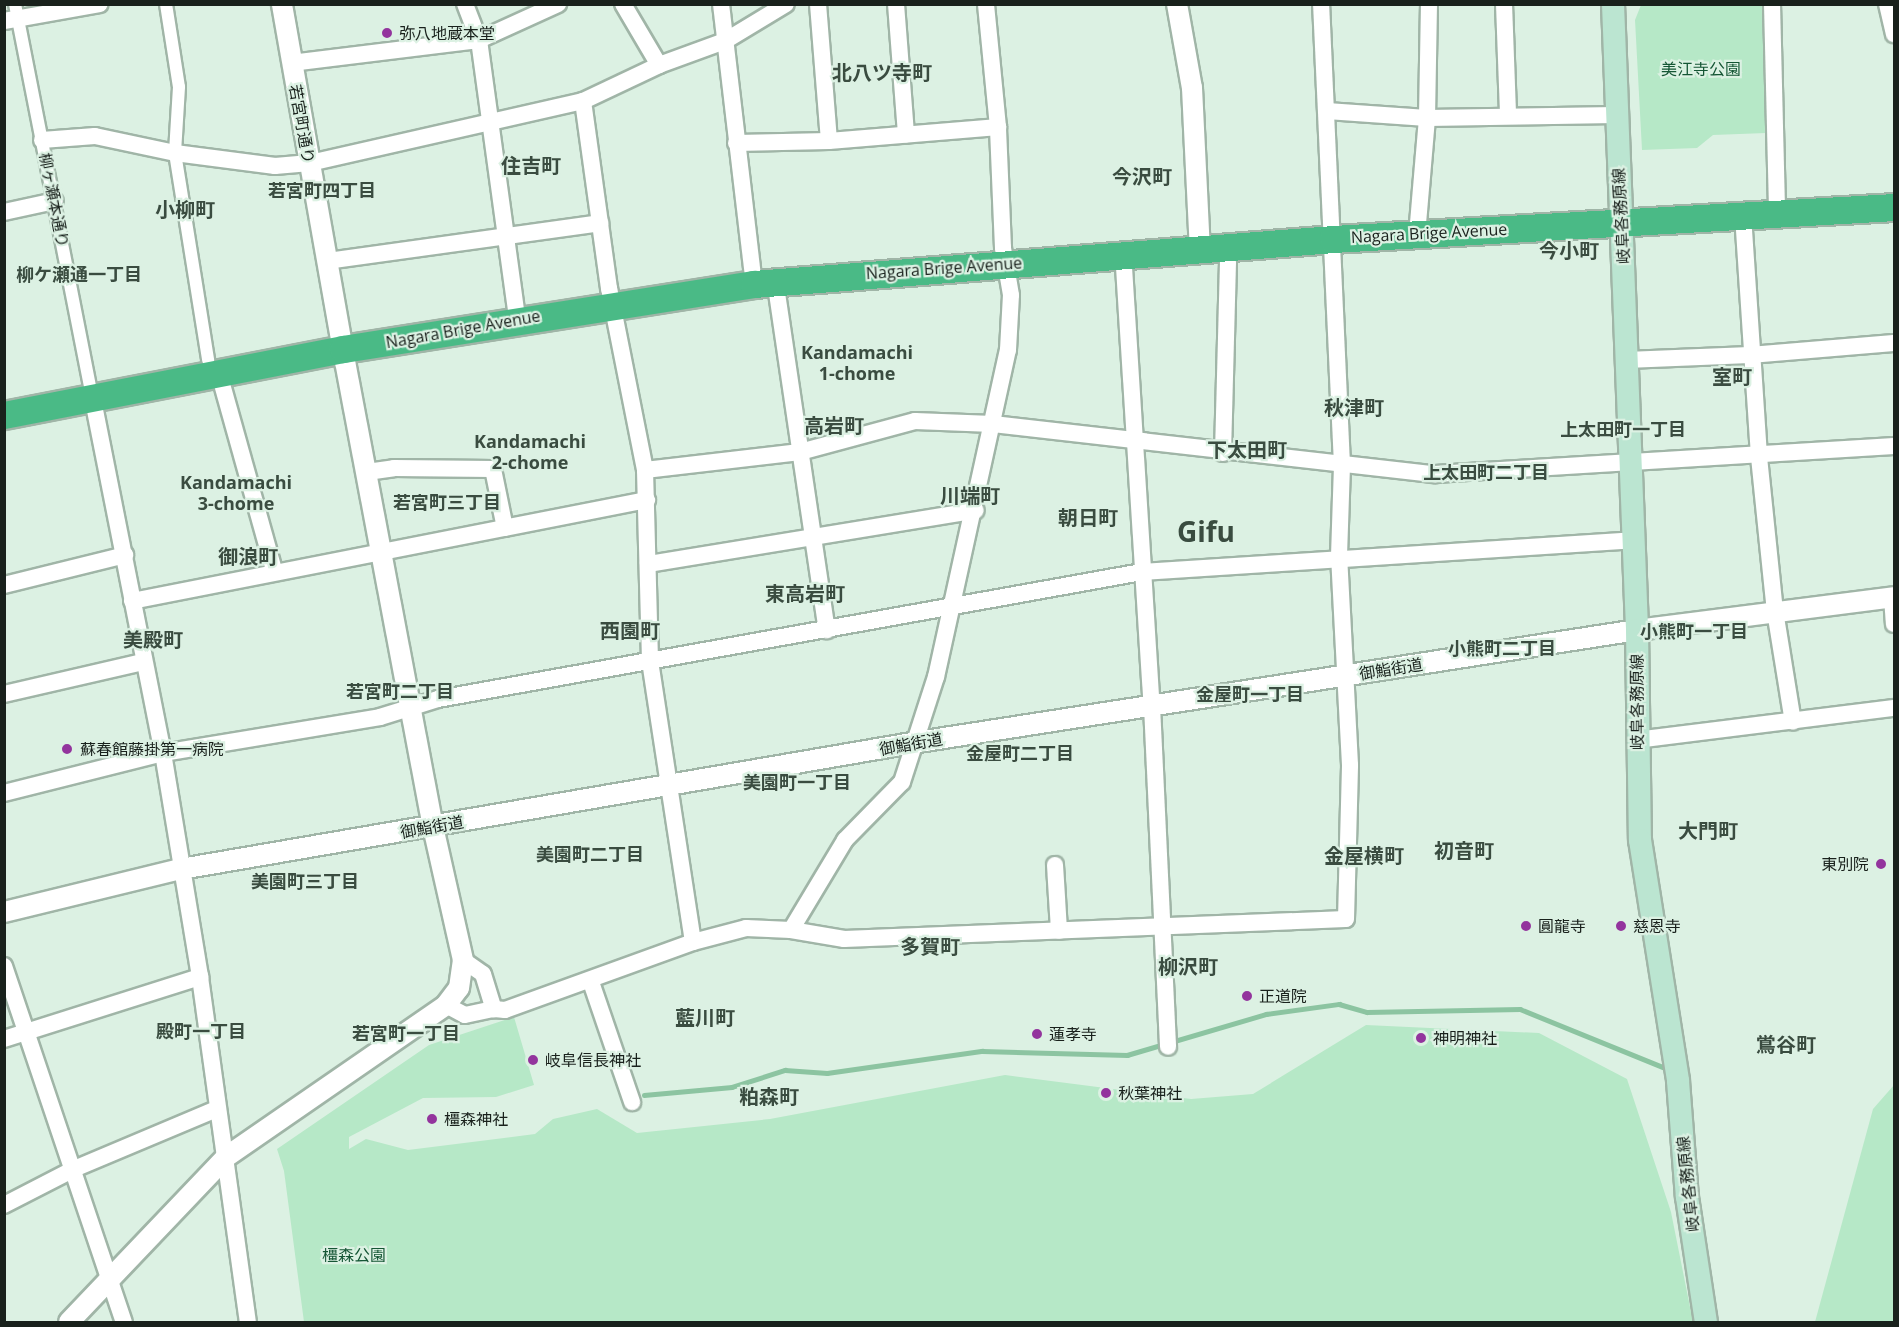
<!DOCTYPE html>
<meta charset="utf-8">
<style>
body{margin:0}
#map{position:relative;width:1899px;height:1327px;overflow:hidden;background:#dcf1e3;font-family:"Open Sans","Noto Sans JP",sans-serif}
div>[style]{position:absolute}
.green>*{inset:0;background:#b6e8c7}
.stream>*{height:4.5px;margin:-2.25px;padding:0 2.25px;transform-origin:2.25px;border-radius:2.25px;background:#8cc4a1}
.roads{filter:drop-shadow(2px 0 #a0b5a7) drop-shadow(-2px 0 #a0b5a7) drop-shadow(0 2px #a0b5a7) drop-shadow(0 -2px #a0b5a7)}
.pedestrian>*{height:12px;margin:-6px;padding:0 6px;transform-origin:6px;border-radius:6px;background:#fff}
.minor>*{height:16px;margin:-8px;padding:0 8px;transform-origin:8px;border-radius:8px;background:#fff}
.tertiary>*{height:20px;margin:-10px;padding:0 10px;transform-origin:10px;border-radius:10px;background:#fff}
.secondary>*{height:22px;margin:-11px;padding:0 11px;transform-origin:11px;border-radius:11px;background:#bbe5d1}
.trunk>*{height:27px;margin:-13.5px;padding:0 13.5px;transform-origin:13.5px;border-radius:13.5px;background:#4aba86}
.dots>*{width:16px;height:16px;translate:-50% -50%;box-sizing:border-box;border:3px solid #dcf1e3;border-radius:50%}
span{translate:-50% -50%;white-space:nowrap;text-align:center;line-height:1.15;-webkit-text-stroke:4.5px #dcf1e3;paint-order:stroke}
.poi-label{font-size:16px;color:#19211c}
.left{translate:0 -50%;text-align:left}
.right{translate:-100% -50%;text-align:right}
.park-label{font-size:16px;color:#155635}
.street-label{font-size:16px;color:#19211c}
.neighbourhood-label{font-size:18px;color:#3a4c40;font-weight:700}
.quarter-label{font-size:20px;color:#3a4c40;font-weight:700}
.town-label{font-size:28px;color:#3a4c40;font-weight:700}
.frame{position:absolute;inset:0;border:6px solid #19211c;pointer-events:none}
</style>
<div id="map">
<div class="green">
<div style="clip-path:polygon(1641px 5px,1763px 5px,1766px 133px,1713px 135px,1697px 148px,1642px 150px,1635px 20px)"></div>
<div style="clip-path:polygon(514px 1017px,534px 1085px,496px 1097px,423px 1098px,349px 1137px,349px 1149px,366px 1139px,408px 1150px,535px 1134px,553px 1119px,597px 1109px,637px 1133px,770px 1119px,1005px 1075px,1191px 1099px,1253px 1094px,1366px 1025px,1539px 1033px,1627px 1079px,1671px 1212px,1693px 1322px,304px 1322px,284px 1171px,277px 1149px,429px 1045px)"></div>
<div style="clip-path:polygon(1894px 1085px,1894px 1322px,1815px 1322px,1873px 1109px)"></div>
</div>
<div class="stream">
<div style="left:644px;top:1095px;width:88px;rotate:-5.2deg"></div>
<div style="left:732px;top:1087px;width:56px;rotate:-17.8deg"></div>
<div style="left:785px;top:1070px;width:42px;rotate:4.1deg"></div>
<div style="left:827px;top:1073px;width:157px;rotate:-8.1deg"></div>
<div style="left:982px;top:1051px;width:145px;rotate:1.6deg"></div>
<div style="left:1127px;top:1055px;width:145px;rotate:-16.4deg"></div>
<div style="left:1266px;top:1014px;width:74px;rotate:-7.8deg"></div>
<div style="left:1339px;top:1004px;width:29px;rotate:16deg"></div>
<div style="left:1367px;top:1012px;width:153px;rotate:-1.1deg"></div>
<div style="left:1520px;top:1009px;width:154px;rotate:22.1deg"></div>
</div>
<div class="roads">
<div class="pedestrian">
<div style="left:15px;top:4px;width:399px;rotate:78.9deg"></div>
<div style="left:166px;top:4px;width:84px;rotate:81.1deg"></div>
<div style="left:179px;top:87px;width:66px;rotate:93.5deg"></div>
<div style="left:175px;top:153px;width:210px;rotate:80.9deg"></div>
</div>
<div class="minor">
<div style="left:465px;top:4px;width:39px;rotate:69deg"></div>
<div style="left:479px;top:40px;width:282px;rotate:82.2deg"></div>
<div style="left:623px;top:4px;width:71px;rotate:59.5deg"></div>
<div style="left:659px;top:65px;width:70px;rotate:-20deg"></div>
<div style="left:725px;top:41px;width:71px;rotate:-31.2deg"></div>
<div style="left:721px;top:4px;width:282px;rotate:83.3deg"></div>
<div style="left:818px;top:4px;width:137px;rotate:85.4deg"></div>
<div style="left:896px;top:4px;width:131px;rotate:85.6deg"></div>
<div style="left:1504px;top:4px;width:111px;rotate:87.9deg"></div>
<div style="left:1772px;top:4px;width:210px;rotate:88.6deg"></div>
<div style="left:1887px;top:4px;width:31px;rotate:77deg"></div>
<div style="left:4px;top:21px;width:97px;rotate:-10deg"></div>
<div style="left:291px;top:63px;width:189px;rotate:-7deg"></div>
<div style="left:479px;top:40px;width:87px;rotate:-24.5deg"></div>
<div style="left:583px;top:101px;width:189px;rotate:82.1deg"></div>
<div style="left:609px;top:288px;width:186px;rotate:78.8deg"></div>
<div style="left:645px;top:470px;width:191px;rotate:88.5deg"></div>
<div style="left:650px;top:661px;width:284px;rotate:81.3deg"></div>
<div style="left:1327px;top:111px;width:100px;rotate:4deg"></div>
<div style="left:1427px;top:118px;width:189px;rotate:-0.9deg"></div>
<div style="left:42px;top:140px;width:53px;rotate:-4.3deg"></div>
<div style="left:95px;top:136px;width:82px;rotate:12deg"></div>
<div style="left:175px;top:153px;width:101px;rotate:7.4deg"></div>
<div style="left:275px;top:166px;width:35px;rotate:-5deg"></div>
<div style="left:310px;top:163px;width:280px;rotate:-12.8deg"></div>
<div style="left:583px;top:101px;width:84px;rotate:-25.3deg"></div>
<div style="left:736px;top:143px;width:93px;rotate:-1.2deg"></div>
<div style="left:829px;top:141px;width:170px;rotate:-4.7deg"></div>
<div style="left:4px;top:212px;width:52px;rotate:-12.2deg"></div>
<div style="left:1744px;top:230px;width:227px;rotate:86.2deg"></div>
<div style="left:1759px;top:457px;width:155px;rotate:84.1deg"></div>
<div style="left:1775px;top:611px;width:112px;rotate:80.8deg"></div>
<div style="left:1417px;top:235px;width:117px;rotate:-85.1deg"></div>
<div style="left:1427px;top:118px;width:114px;rotate:-89deg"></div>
<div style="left:327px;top:261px;width:276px;rotate:-7.9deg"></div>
<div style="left:1124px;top:267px;width:440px;rotate:86.4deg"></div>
<div style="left:1152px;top:706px;width:341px;rotate:87.3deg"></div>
<div style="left:777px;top:293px;width:341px;rotate:81.6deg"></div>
<div style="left:1626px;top:360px;width:124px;rotate:-2.3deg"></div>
<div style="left:1750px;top:355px;width:144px;rotate:-4.8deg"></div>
<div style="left:222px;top:384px;width:193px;rotate:74.4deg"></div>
<div style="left:92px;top:395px;width:365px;rotate:78.8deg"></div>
<div style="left:163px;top:753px;width:227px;rotate:80.6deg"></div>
<div style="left:200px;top:977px;width:348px;rotate:82.1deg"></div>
<div style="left:1223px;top:453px;width:191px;rotate:-88.5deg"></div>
<div style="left:645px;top:470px;width:156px;rotate:-6.6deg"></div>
<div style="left:800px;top:452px;width:119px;rotate:-15.1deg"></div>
<div style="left:915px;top:421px;width:78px;rotate:2.2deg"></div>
<div style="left:993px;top:424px;width:445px;rotate:6.5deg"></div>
<div style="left:1435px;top:474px;width:460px;rotate:-3.5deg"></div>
<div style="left:367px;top:472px;width:27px;rotate:-8deg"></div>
<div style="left:394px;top:468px;width:99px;rotate:0.6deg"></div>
<div style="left:493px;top:469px;width:60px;rotate:78.5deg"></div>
<div style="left:648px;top:564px;width:332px;rotate:-9.3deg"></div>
<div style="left:4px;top:585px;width:125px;rotate:-13.9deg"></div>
<div style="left:1892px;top:597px;width:27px;rotate:86deg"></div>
<div style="left:132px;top:601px;width:525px;rotate:-11.1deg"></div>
<div style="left:4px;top:694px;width:143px;rotate:-13deg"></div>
<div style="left:1636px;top:740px;width:260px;rotate:-7.1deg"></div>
<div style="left:4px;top:793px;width:164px;rotate:-14.1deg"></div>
<div style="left:163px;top:753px;width:220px;rotate:-9.4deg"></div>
<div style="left:380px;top:717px;width:61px;rotate:-17.2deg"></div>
<div style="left:438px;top:699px;width:715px;rotate:-10.23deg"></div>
<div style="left:1142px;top:572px;width:492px;rotate:-3.7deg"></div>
<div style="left:1055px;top:865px;width:66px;rotate:86.5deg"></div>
<div style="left:791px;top:930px;width:54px;rotate:9.6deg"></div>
<div style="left:844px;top:939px;width:502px;rotate:-2.28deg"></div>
<div style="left:1346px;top:919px;width:154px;rotate:-88.5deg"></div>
<div style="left:1350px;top:765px;width:209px;rotate:-93deg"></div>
<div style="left:1339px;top:556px;width:91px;rotate:-88.1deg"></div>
<div style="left:1342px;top:465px;width:461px;rotate:-92.6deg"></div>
<div style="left:463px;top:960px;width:24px;rotate:35deg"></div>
<div style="left:483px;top:974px;width:37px;rotate:73deg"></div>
<div style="left:494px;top:1009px;width:11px;rotate:5deg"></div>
<div style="left:505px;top:1010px;width:200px;rotate:-19.9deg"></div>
<div style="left:693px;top:942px;width:55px;rotate:-14.8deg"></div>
<div style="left:746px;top:928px;width:45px;rotate:2.5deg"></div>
<div style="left:791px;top:930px;width:105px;rotate:-59deg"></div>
<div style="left:845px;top:840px;width:81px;rotate:-45.5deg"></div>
<div style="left:902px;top:782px;width:110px;rotate:-72.1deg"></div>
<div style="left:936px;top:677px;width:335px;rotate:-77.6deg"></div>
<div style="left:1008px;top:350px;width:55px;rotate:-86.9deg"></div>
<div style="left:1011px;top:295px;width:48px;rotate:-99.7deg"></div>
<div style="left:1003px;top:248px;width:121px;rotate:-92.4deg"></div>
<div style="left:998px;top:127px;width:124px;rotate:-95.6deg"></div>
<div style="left:4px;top:966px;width:376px;rotate:71.4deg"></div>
<div style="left:591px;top:982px;width:127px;rotate:71.1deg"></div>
<div style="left:446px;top:1005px;width:21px;rotate:28deg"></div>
<div style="left:465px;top:1015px;width:30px;rotate:-12deg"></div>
<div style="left:4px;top:1039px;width:206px;rotate:-17.6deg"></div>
<div style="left:4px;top:1205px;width:79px;rotate:-27.2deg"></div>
<div style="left:74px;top:1169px;width:155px;rotate:-22.8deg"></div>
</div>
<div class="tertiary">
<div style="left:1177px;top:4px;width:85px;rotate:79.9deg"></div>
<div style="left:1192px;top:88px;width:162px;rotate:87.2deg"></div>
<div style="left:4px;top:912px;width:182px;rotate:-13.7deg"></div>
<div style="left:181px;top:869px;width:742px;rotate:-9.78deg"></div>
<div style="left:912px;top:743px;width:734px;rotate:-8.86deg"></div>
<div style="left:1637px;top:630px;width:259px;rotate:-7.3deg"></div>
<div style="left:69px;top:1322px;width:228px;rotate:-46.4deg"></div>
<div style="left:226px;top:1157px;width:267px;rotate:-34.6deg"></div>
<div style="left:446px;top:1005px;width:21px;rotate:-53deg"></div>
<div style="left:459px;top:988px;width:28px;rotate:-82deg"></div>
<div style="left:463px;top:960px;width:136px;rotate:-102.7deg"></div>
<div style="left:433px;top:827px;width:473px;rotate:-100.7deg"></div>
<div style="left:345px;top:362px;width:364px;rotate:-100deg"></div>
</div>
<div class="secondary">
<div style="left:1613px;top:4px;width:626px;rotate:87.8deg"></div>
<div style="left:1637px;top:630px;width:210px;rotate:89.2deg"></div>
<div style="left:1640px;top:840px;width:244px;rotate:81deg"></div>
<div style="left:1678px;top:1081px;width:116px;rotate:85.6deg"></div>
<div style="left:1687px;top:1197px;width:126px;rotate:81.4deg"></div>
</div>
<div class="trunk">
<div style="left:4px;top:415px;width:345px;rotate:-11deg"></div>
<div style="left:343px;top:349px;width:416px;rotate:-9deg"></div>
<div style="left:754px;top:284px;width:581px;rotate:-4.44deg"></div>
<div style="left:1333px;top:239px;width:562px;rotate:-3.26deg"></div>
</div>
</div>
<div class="dots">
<div style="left:387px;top:33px;background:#93349d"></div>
<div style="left:67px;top:749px;background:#93349d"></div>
<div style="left:1881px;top:864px;background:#93349d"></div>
<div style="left:1526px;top:926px;background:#93349d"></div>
<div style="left:1621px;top:926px;background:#93349d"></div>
<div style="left:1247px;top:996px;background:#93349d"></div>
<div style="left:1037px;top:1034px;background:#93349d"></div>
<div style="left:1421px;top:1038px;background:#93349d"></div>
<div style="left:533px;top:1060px;background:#93349d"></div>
<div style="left:1106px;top:1093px;background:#93349d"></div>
<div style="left:432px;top:1119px;background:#93349d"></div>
</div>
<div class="poi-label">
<span class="left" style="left:399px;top:33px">弥八地蔵本堂</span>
<span class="left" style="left:80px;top:749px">蘇春館藤掛第一病院</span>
<span class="right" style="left:1869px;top:864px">東別院</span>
<span class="left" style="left:1538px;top:926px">圓龍寺</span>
<span class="left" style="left:1633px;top:926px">慈恩寺</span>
<span class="left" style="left:1259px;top:996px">正道院</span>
<span class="left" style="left:1049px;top:1034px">蓮孝寺</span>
<span class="left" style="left:1433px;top:1038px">神明神社</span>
<span class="left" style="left:545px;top:1060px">岐阜信長神社</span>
<span class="left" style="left:1118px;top:1093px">秋葉神社</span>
<span class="left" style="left:444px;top:1119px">橿森神社</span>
</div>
<div class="park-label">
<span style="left:1701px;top:69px">美江寺公園</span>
<span style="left:354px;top:1255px">橿森公園</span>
</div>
<div class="street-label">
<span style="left:302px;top:124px;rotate:80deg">若宮町通り</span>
<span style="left:54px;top:200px;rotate:79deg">柳ヶ瀬本通り</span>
<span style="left:1621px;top:216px;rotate:-93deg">岐阜各務原線</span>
<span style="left:1429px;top:233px;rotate:-3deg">Nagara Brige Avenue</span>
<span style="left:944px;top:268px;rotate:-4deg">Nagara Brige Avenue</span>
<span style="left:463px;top:329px;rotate:-10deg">Nagara Brige Avenue</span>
<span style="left:1391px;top:669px;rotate:-9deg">御鮨街道</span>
<span style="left:1637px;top:702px;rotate:-90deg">岐阜各務原線</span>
<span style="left:911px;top:744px;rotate:-10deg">御鮨街道</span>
<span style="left:432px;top:827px;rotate:-10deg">御鮨街道</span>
<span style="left:1688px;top:1184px;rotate:-96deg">岐阜各務原線</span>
</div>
<div class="neighbourhood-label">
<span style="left:322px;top:190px">若宮町四丁目</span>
<span style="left:79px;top:274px">柳ケ瀬通一丁目</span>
<span style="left:857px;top:363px">Kandamachi<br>1-chome</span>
<span style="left:1623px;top:429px">上太田町一丁目</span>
<span style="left:530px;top:452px">Kandamachi<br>2-chome</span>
<span style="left:1486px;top:472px">上太田町二丁目</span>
<span style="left:236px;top:493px">Kandamachi<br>3-chome</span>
<span style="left:447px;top:502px">若宮町三丁目</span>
<span style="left:1694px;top:631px">小熊町一丁目</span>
<span style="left:1502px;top:648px">小熊町二丁目</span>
<span style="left:400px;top:691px">若宮町二丁目</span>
<span style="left:1250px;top:694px">金屋町一丁目</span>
<span style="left:1020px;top:753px">金屋町二丁目</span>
<span style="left:797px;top:782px">美園町一丁目</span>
<span style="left:590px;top:854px">美園町二丁目</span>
<span style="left:305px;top:881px">美園町三丁目</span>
<span style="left:201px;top:1031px">殿町一丁目</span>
<span style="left:406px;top:1033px">若宮町一丁目</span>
</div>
<div class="quarter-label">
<span style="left:882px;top:72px">北八ツ寺町</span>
<span style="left:531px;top:165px">住吉町</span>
<span style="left:1142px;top:176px">今沢町</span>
<span style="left:185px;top:209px">小柳町</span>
<span style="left:1569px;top:250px">今小町</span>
<span style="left:1732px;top:376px">室町</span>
<span style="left:1354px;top:407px">秋津町</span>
<span style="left:834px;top:425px">高岩町</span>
<span style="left:1247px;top:449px">下太田町</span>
<span style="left:970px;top:495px">川端町</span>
<span style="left:1088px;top:517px">朝日町</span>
<span style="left:248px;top:556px">御浪町</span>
<span style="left:805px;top:593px">東高岩町</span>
<span style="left:630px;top:630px">西園町</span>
<span style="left:153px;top:639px">美殿町</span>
<span style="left:1708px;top:830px">大門町</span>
<span style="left:1464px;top:850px">初音町</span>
<span style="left:1364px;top:855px">金屋横町</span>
<span style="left:930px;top:946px">多賀町</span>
<span style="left:1188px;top:966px">柳沢町</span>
<span style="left:705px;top:1017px">藍川町</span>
<span style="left:1786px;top:1044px">鴬谷町</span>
<span style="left:769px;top:1096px">粕森町</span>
</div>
<div class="town-label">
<span style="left:1206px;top:531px">Gifu</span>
</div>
<div class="frame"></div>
</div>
